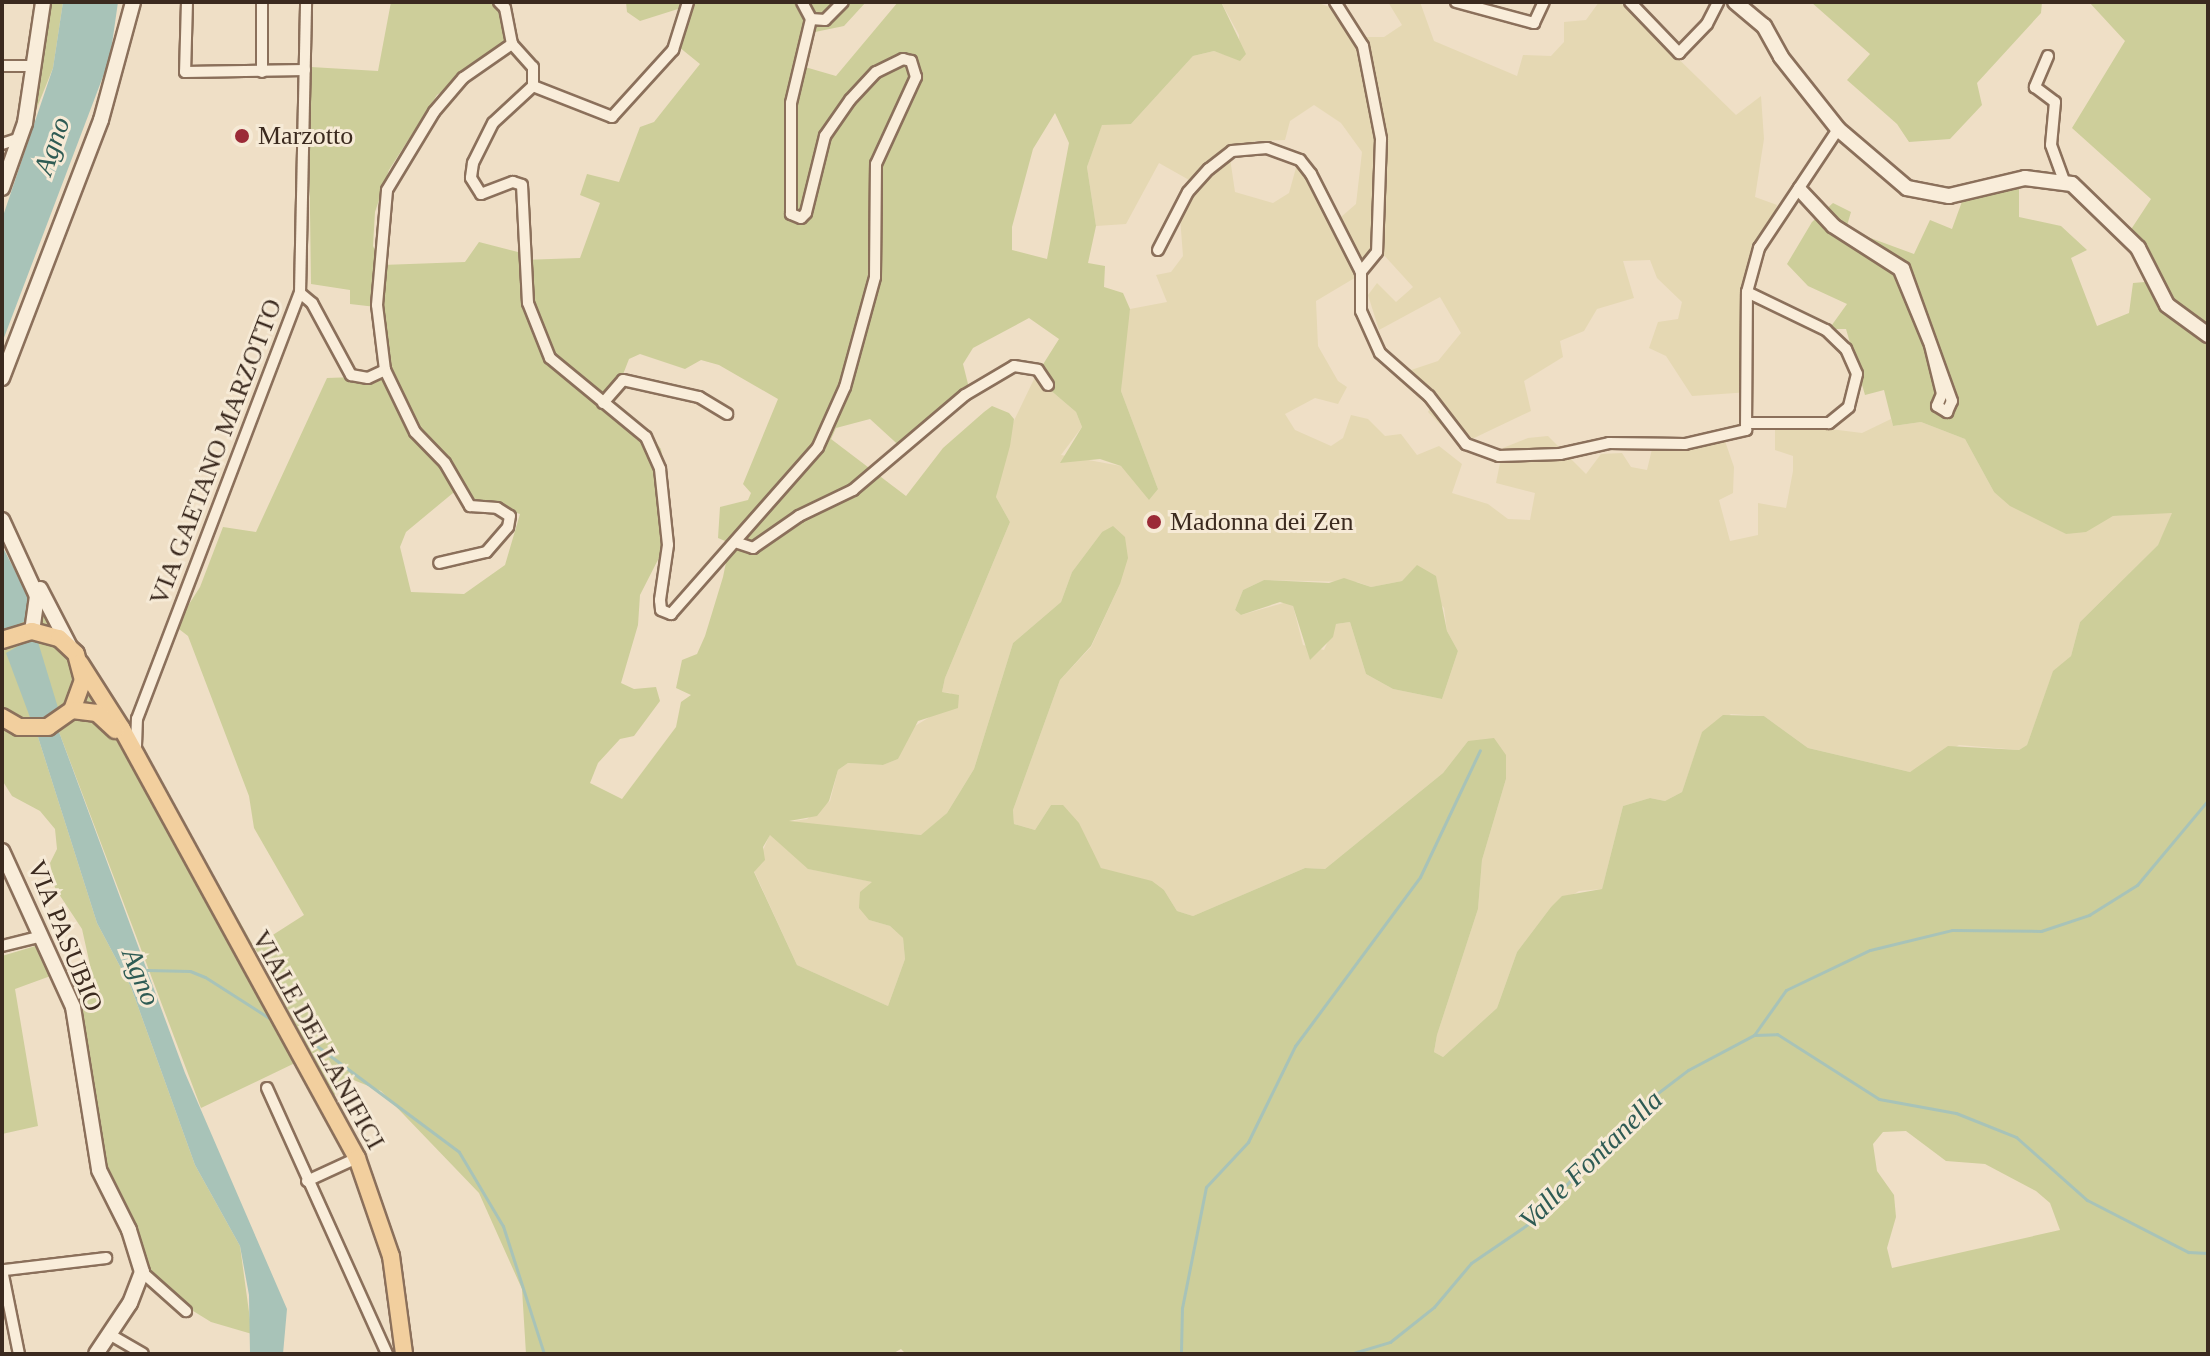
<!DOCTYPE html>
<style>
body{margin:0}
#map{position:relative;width:2210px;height:1356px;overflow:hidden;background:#efdfc6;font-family:"Times New Roman",serif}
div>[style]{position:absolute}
.farmland>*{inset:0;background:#e5d8b3}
.green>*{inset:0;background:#cdce9a}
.water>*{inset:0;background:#a8c3b8}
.stream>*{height:3px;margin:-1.5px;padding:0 1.5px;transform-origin:1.5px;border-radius:1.5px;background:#a8c3b8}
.roads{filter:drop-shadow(2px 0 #8b705b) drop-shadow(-2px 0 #8b705b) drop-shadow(0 2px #8b705b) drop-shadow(0 -2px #8b705b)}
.minor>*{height:10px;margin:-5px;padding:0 5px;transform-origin:5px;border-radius:5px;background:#f9edda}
.tertiary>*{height:14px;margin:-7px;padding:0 7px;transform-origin:7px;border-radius:7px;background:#f9edda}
.secondary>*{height:14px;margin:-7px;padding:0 7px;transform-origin:7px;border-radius:7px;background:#f9edda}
.primary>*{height:16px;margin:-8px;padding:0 8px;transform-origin:8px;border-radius:8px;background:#f2cf9e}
.dots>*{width:22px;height:22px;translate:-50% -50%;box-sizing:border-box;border:4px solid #f6ead6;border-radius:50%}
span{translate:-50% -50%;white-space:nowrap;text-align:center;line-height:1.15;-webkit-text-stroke:6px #f6ead6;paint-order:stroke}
.poi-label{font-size:26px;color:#3b2a1f}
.left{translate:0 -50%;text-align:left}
.street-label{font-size:26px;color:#3b2a1f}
.water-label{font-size:28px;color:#2e5b54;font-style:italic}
.frame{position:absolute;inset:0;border:4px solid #3b2a1f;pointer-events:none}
</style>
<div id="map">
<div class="farmland">
<div style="clip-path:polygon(evenodd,1221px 2px,1315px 2px,1330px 7px,1366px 37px,1384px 37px,1402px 25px,1388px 2px,1420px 2px,1434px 41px,1517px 76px,1523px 55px,1551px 56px,1564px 42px,1564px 22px,1586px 20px,1599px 2px,1620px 2px,1736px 115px,1761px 96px,1764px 139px,1755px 197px,1777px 205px,1755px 271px,1750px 392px,1692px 396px,1666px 356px,1649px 348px,1658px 322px,1678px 319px,1682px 302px,1657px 278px,1650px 260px,1623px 261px,1634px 298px,1597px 309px,1584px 331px,1560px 341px,1563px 357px,1524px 381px,1531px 411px,1472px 439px,1450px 434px,1428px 412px,1436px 399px,1411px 370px,1438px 361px,1461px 333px,1440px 297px,1379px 330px,1368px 295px,1377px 283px,1396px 302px,1413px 287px,1382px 253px,1363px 273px,1316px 301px,1318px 346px,1338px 381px,1347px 387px,1338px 404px,1315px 398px,1285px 414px,1295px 430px,1331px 446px,1343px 438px,1351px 415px,1368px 419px,1385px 436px,1401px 434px,1417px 455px,1439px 446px,1462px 464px,1452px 493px,1488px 504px,1508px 519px,1530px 520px,1535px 493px,1496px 483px,1503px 448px,1528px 438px,1548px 436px,1586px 474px,1601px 454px,1622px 453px,1631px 467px,1647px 470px,1652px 449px,1725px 441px,1734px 467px,1733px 493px,1719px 500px,1730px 541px,1758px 535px,1758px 503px,1786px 508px,1793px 471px,1793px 456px,1775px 450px,1775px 422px,1862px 433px,1891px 419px,1893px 426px,1921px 422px,1965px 439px,1994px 492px,2066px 534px,2113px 516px,2175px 512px,2158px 545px,2080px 622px,2071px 656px,2053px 672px,2027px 745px,2019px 750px,1959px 745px,1910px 772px,1808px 748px,1764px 716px,1731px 714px,1702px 733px,1682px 792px,1665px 801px,1650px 798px,1623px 806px,1602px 889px,1579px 891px,1551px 907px,1517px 952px,1497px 1008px,1443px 1057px,1434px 1052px,1437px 1035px,1478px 909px,1482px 860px,1506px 779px,1468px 741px,1443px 773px,1325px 869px,1305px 868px,1193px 916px,1177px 911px,1164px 890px,1101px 868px,1087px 843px,1051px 805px,1035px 830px,1014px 824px,1013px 810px,1060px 680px,1091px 647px,1120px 584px,1102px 532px,1072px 572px,1061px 602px,1013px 643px,974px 769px,947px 813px,922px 835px,788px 822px,807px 819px,830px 801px,838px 770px,848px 763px,883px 765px,898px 759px,910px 729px,933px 715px,951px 693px,942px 692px,945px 678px,1010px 522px,996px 497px,1010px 429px,1035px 377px,1076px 412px,1082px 427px,1061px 455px,1121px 466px,1158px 489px,1121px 391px,1125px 328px,1130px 309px,1167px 302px,1156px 275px,1171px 272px,1183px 256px,1180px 217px,1198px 185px,1159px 163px,1126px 224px,1096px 226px,1087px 167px,1102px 124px,1131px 124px,1193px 56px,1214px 51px,1240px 60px,1239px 35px,1221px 2px,1314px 105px,1341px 123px,1362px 152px,1356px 204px,1341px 217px,1325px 206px,1299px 157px,1289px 193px,1273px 203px,1235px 192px,1230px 158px,1250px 156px,1254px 141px,1285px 140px,1290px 121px,1314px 105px,1221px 2px,1412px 571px,1444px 608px,1447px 631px,1458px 651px,1442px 699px,1393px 689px,1366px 674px,1350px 622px,1336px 624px,1324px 650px,1303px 645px,1293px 606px,1287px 602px,1241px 615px,1235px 610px,1243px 590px,1264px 580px,1357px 582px,1371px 587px,1402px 581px,1412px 571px)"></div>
<div style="clip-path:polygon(770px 834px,809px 869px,873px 882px,869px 920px,890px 926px,903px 938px,905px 959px,888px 1006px,797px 965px,754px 871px)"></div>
</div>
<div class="green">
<div style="clip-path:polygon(46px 2px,63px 2px,53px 68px,34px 115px)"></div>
<div style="clip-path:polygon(evenodd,391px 2px,501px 2px,510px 42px,437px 95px,389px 170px,375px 212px,373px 246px,382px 265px,465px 262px,479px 242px,522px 253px,522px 260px,580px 258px,600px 203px,580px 195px,587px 174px,619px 182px,640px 127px,654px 122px,700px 64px,679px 47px,691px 14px,678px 9px,640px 21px,627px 12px,626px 2px,866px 2px,844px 26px,815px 32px,805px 67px,836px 76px,898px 2px,1221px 2px,1246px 54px,1240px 61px,1214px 51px,1193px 56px,1131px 124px,1102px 125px,1087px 167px,1096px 226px,1088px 263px,1105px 266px,1104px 287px,1123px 293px,1130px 309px,1121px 391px,1158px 489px,1149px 500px,1121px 466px,1100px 459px,1060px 463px,1082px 427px,1076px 412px,1035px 377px,1059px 339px,1029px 318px,973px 348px,963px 364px,969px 388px,905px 451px,870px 419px,836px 428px,831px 439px,906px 496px,943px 448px,984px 412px,992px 406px,1009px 413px,1014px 419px,1010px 446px,996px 497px,1010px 522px,945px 678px,942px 692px,959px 695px,958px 708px,918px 721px,898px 759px,883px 765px,848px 763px,838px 770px,829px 801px,817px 816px,789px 821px,921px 835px,947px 813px,974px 769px,1013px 643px,1061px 602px,1072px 572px,1102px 532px,1113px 526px,1125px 537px,1128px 558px,1120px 584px,1091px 646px,1060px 680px,1013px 810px,1014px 824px,1035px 830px,1051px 805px,1063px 805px,1079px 823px,1101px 868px,1152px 881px,1164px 890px,1177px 911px,1193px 916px,1305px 868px,1325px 869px,1443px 773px,1468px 741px,1494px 738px,1506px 755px,1506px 779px,1482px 860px,1478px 909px,1437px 1035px,1434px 1052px,1443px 1057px,1497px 1008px,1517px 952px,1551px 907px,1562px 896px,1602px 889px,1623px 806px,1650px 798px,1665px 801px,1682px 792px,1702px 732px,1723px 715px,1764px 716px,1808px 748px,1910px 772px,1948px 746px,2019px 750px,2027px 745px,2053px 671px,2071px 656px,2080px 622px,2158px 545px,2172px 513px,2113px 516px,2086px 532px,2066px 534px,2010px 506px,1994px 492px,1965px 439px,1921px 422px,1893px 426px,1884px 390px,1865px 395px,1846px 329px,1829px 329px,1847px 304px,1808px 286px,1787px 264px,1812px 222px,1833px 203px,1851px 212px,1846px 229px,1914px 254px,1930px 220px,1952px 229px,1964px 196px,2019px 179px,2019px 217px,2061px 226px,2087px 250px,2071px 258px,2097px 326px,2129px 313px,2133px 283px,2157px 281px,2128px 234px,2151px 199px,2072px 128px,2125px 41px,2089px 2px,2208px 2px,2208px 1354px,906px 1354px,901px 1349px,892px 1354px,526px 1354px,522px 1289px,479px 1193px,381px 1091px,346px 1077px,334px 1096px,255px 948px,242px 963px,295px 1063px,201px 1108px,59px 732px,38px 737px,97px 923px,131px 987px,195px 1165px,240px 1246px,252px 1334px,211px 1322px,138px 1277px,137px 1251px,99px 1171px,67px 996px,94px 983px,82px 929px,55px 888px,50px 863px,57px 849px,55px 829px,40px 811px,12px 796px,2px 780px,2px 628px,9px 628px,31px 601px,70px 647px,136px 737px,254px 947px,304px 915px,254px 828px,249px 796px,188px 636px,175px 626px,200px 587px,223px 527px,256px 532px,327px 378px,385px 376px,376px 307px,350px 304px,350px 290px,311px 284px,309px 140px,311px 67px,378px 71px,391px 2px,1055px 113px,1069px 143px,1047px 259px,1012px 250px,1012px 227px,1033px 149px,1055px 113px,391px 2px,640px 354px,685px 369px,701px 360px,719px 365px,778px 399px,743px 484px,751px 493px,748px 500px,720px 507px,718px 538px,730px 543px,723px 577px,705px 636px,697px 654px,682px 660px,676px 688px,691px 695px,681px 702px,676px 727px,622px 799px,590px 783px,598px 763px,620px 739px,634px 736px,660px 701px,656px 687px,634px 689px,621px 683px,638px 625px,640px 595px,665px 546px,670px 504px,661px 449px,654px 440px,637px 440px,602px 399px,609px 385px,622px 377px,629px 359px,640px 354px,391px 2px,453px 493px,520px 514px,505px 565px,464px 594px,411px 592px,400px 547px,406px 532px,453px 493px,391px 2px,770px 835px,808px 869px,872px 882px,860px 892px,859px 908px,869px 920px,890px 926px,903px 938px,905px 959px,888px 1006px,797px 965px,754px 872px,765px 860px,763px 847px,770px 835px,391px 2px,1906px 1131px,1946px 1161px,1985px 1164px,2036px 1191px,2050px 1203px,2060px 1230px,1892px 1268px,1887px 1248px,1896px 1217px,1894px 1195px,1877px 1171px,1873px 1144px,1883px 1132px,1906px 1131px)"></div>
<div style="clip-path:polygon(1811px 2px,2042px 2px,2041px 13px,1977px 83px,1982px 105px,1950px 139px,1909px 142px,1897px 124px,1847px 80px,1870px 54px)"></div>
<div style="clip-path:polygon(1417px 565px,1436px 576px,1447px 631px,1458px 651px,1442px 699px,1393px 689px,1366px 674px,1350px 622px,1336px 624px,1333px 637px,1310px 660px,1293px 606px,1280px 602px,1241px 615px,1235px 610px,1243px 590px,1264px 580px,1329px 583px,1344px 578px,1371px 587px,1402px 581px)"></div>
<div style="clip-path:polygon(42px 944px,56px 974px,15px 989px,38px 1126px,2px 1134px,2px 956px)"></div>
</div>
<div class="water">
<div style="clip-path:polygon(63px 2px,118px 2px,110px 58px,2px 343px,2px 219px,53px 68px)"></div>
<div style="clip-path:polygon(2px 546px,31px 601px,26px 621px,9px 628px,2px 628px)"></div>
<div style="clip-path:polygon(27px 641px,38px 642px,59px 711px,46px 719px,31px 720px,6px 653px)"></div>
<div style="clip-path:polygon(59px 732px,185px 1073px,287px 1309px,283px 1354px,250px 1354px,249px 1295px,240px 1246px,195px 1165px,131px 987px,97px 923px,38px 737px)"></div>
</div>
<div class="stream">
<div style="left:147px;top:970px;width:43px;rotate:1.3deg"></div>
<div style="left:190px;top:971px;width:16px;rotate:22deg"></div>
<div style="left:205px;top:977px;width:76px;rotate:32.6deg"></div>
<div style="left:1754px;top:1035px;width:23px;rotate:-2deg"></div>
<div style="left:1777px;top:1034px;width:121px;rotate:32.5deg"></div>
<div style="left:1879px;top:1099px;width:78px;rotate:10.3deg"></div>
<div style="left:1956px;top:1113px;width:65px;rotate:21.8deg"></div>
<div style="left:2016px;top:1137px;width:95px;rotate:41.6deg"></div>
<div style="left:2087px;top:1200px;width:114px;rotate:27.2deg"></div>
<div style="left:2188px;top:1252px;width:20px;rotate:3deg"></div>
<div style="left:309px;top:1040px;width:187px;rotate:36.7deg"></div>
<div style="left:459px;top:1152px;width:86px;rotate:59.3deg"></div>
<div style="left:503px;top:1226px;width:134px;rotate:72.2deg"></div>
<div style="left:1181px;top:1351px;width:43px;rotate:-88.7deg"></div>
<div style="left:1182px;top:1308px;width:123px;rotate:-78.8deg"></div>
<div style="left:1206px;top:1187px;width:62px;rotate:-47deg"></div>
<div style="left:1248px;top:1142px;width:107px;rotate:-63.9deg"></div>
<div style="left:1295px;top:1046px;width:210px;rotate:-53.5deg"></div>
<div style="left:1420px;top:877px;width:140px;rotate:-64.7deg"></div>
<div style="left:1350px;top:1354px;width:42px;rotate:-16.7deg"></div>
<div style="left:1390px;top:1342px;width:56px;rotate:-38.5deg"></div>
<div style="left:1434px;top:1307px;width:57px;rotate:-49.9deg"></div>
<div style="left:1471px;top:1263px;width:73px;rotate:-34.3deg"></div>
<div style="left:1531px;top:1222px;width:161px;rotate:-46.5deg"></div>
<div style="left:1642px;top:1105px;width:58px;rotate:-37.3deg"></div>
<div style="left:1688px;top:1070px;width:75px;rotate:-27.9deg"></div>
<div style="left:1754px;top:1035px;width:55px;rotate:-54.6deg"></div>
<div style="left:1786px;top:990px;width:93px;rotate:-25.5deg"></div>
<div style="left:1870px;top:950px;width:84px;rotate:-13.7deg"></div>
<div style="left:1952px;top:930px;width:89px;rotate:0.6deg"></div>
<div style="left:2041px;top:931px;width:51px;rotate:-18.4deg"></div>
<div style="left:2089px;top:915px;width:57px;rotate:-32deg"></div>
<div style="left:2137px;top:885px;width:111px;rotate:-50.1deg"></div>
</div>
<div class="roads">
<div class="minor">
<div style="left:187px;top:2px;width:70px;rotate:91.6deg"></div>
<div style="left:185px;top:72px;width:120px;rotate:-1deg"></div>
<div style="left:499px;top:2px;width:8px;rotate:45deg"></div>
<div style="left:505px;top:8px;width:37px;rotate:79deg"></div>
<div style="left:802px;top:2px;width:19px;rotate:62deg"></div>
<div style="left:1335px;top:2px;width:52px;rotate:57.5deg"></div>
<div style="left:1363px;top:46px;width:95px;rotate:79deg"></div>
<div style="left:1381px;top:139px;width:113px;rotate:92deg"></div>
<div style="left:1377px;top:252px;width:26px;rotate:129deg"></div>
<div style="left:1456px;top:2px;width:81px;rotate:15.1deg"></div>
<div style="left:1534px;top:23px;width:23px;rotate:-65deg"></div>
<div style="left:1630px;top:2px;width:71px;rotate:46.1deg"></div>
<div style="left:1679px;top:53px;width:40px;rotate:-46deg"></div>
<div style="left:1707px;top:24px;width:25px;rotate:-63deg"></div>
<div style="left:512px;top:44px;width:31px;rotate:48deg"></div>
<div style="left:533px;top:67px;width:19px;rotate:90deg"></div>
<div style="left:533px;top:86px;width:54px;rotate:137.2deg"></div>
<div style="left:493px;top:123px;width:45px;rotate:116.6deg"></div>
<div style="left:473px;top:163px;width:15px;rotate:98deg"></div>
<div style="left:471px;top:178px;width:19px;rotate:58deg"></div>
<div style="left:481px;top:194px;width:34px;rotate:-21deg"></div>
<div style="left:513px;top:182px;width:9px;rotate:18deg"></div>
<div style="left:522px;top:185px;width:118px;rotate:87.1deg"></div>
<div style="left:528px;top:303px;width:59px;rotate:68.2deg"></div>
<div style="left:550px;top:358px;width:124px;rotate:39.5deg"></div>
<div style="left:646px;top:437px;width:35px;rotate:66deg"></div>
<div style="left:660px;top:469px;width:76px;rotate:84deg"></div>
<div style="left:668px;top:545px;width:56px;rotate:98.3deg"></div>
<div style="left:660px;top:600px;width:10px;rotate:84deg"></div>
<div style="left:661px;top:610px;width:11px;rotate:22deg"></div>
<div style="left:671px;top:614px;width:222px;rotate:-48.6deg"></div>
<div style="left:818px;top:447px;width:66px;rotate:-65.8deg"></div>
<div style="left:845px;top:387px;width:114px;rotate:-74.7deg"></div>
<div style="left:875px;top:277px;width:113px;rotate:-89.5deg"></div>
<div style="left:876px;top:164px;width:96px;rotate:-65.3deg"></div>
<div style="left:916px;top:77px;width:17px;rotate:-107deg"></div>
<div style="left:911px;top:61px;width:8px;rotate:-166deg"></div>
<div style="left:903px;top:59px;width:30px;rotate:154deg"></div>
<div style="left:876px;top:72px;width:38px;rotate:133deg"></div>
<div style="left:850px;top:100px;width:44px;rotate:124.8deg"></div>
<div style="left:825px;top:136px;width:79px;rotate:103.9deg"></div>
<div style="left:806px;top:213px;width:7px;rotate:135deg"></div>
<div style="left:801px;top:218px;width:11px;rotate:-158deg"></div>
<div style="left:791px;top:214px;width:111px;rotate:-90deg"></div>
<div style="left:791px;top:103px;width:86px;rotate:-76.6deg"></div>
<div style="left:811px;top:19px;width:14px;rotate:4deg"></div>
<div style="left:825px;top:20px;width:25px;rotate:-45deg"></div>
<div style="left:2048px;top:56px;width:34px;rotate:113deg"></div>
<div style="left:2035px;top:87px;width:25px;rotate:37deg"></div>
<div style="left:2055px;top:102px;width:43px;rotate:95.3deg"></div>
<div style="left:2051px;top:145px;width:37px;rotate:70deg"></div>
<div style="left:2px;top:66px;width:33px"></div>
<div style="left:262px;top:72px;width:70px;rotate:-90deg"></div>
<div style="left:533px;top:86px;width:85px;rotate:21.4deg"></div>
<div style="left:612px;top:117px;width:91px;rotate:-47.7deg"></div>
<div style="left:673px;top:50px;width:50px;rotate:-72.6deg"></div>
<div style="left:2px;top:144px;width:20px;rotate:-18deg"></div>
<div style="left:1798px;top:190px;width:50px;rotate:47.4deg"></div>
<div style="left:1832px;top:227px;width:80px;rotate:32.7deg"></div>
<div style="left:1899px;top:270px;width:81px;rotate:67.5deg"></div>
<div style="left:1930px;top:345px;width:50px;rotate:76.2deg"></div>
<div style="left:1942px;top:394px;width:13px;rotate:113deg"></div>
<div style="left:1937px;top:406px;width:12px;rotate:31deg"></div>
<div style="left:1947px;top:412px;width:12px;rotate:-66deg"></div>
<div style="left:1952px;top:401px;width:141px;rotate:-109.8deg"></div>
<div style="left:1904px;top:268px;width:81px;rotate:-148.1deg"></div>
<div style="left:1835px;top:225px;width:52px;rotate:-133.5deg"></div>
<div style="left:1158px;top:250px;width:65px;rotate:-62.7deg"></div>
<div style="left:1188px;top:192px;width:31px;rotate:-48deg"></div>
<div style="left:1209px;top:169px;width:29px;rotate:-38deg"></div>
<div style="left:1232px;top:151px;width:35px;rotate:-5deg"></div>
<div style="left:1267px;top:148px;width:35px;rotate:20deg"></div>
<div style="left:1300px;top:160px;width:18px;rotate:52deg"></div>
<div style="left:1311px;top:174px;width:110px;rotate:63deg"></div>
<div style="left:1361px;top:272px;width:39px;rotate:90deg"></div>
<div style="left:1361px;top:311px;width:46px;rotate:65.7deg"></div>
<div style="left:1380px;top:353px;width:65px;rotate:41.3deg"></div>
<div style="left:1429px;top:396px;width:61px;rotate:52.4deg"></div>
<div style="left:1466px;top:444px;width:35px;rotate:20deg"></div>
<div style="left:1499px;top:456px;width:61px;rotate:-1.9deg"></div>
<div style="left:1560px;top:454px;width:50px;rotate:-12.7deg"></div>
<div style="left:1609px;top:443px;width:76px;rotate:0.8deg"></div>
<div style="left:1685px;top:444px;width:63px;rotate:-12.9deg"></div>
<div style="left:1746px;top:430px;width:138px;rotate:-89.6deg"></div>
<div style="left:1747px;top:292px;width:46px;rotate:-74.7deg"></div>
<div style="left:1759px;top:248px;width:143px;rotate:-56.4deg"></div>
<div style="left:1747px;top:292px;width:88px;rotate:25.7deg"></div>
<div style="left:1826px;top:330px;width:28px;rotate:44deg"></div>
<div style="left:1846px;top:349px;width:27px;rotate:66deg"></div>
<div style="left:1857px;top:374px;width:34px;rotate:104deg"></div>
<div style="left:1849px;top:407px;width:26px;rotate:141deg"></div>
<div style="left:1829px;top:423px;width:79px;rotate:180deg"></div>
<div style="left:300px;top:293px;width:16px;rotate:40deg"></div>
<div style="left:312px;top:303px;width:82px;rotate:61.6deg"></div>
<div style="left:351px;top:375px;width:17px;rotate:10deg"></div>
<div style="left:368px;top:378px;width:19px;rotate:-25deg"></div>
<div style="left:385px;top:370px;width:65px;rotate:-97deg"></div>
<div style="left:377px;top:305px;width:115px;rotate:-85deg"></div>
<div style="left:387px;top:190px;width:91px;rotate:-58.9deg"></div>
<div style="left:434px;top:112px;width:45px;rotate:-49.5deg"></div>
<div style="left:463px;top:78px;width:60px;rotate:-34.8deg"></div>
<div style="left:385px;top:370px;width:69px;rotate:64.2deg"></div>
<div style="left:415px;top:432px;width:43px;rotate:45.9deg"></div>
<div style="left:445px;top:463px;width:50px;rotate:59.8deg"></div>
<div style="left:470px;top:506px;width:27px;rotate:4deg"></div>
<div style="left:497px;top:508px;width:15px;rotate:32deg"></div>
<div style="left:510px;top:516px;width:11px;rotate:100deg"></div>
<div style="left:508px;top:527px;width:33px;rotate:131deg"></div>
<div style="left:486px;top:552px;width:48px;rotate:166.8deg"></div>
<div style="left:603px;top:403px;width:30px;rotate:-49deg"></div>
<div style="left:623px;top:380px;width:78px;rotate:12.6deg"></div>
<div style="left:699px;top:397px;width:33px;rotate:31deg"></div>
<div style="left:738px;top:543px;width:16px;rotate:18deg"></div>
<div style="left:753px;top:548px;width:56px;rotate:-34.8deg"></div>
<div style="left:799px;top:516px;width:60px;rotate:-25.7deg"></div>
<div style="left:853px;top:490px;width:147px;rotate:-40.3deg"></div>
<div style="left:965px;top:395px;width:57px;rotate:-30.6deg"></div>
<div style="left:1014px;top:366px;width:24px;rotate:9deg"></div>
<div style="left:1038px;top:370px;width:18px;rotate:56deg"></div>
<div style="left:136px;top:746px;width:27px;rotate:-88deg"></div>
<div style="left:137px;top:719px;width:456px;rotate:-69.1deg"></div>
<div style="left:300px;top:293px;width:291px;rotate:-88.8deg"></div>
<div style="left:2px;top:946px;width:38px;rotate:-14deg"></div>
<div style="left:267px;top:1088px;width:292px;rotate:65.7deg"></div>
<div style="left:307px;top:1181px;width:55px;rotate:-24.7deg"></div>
<div style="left:2px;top:1270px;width:86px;rotate:78.6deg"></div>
<div style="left:5px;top:1270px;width:102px;rotate:-6.8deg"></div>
<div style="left:142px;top:1272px;width:59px;rotate:41.6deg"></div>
<div style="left:109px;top:1334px;width:39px;rotate:30deg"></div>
</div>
<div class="tertiary">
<div style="left:1735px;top:2px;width:38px;rotate:40deg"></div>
<div style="left:1764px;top:26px;width:35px;rotate:61deg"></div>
<div style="left:1781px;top:57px;width:92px;rotate:51.6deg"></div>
<div style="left:1838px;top:129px;width:91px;rotate:40.5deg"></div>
<div style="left:1907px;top:188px;width:43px;rotate:10.8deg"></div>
<div style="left:1949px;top:196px;width:78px;rotate:-13.3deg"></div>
<div style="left:2025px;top:178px;width:47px;rotate:7.3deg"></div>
<div style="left:2072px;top:184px;width:92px;rotate:44.1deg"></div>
<div style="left:2138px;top:248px;width:64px;rotate:63deg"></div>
<div style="left:2167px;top:305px;width:51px;rotate:36.2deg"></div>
<div style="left:2px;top:188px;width:69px;rotate:-70.5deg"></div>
<div style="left:25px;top:123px;width:122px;rotate:-81.5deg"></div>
</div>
<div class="secondary">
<div style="left:2px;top:378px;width:276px;rotate:-69deg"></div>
<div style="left:101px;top:120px;width:122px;rotate:-74.8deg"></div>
<div style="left:2px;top:520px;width:84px;rotate:65.3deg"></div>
<div style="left:37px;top:596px;width:35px;rotate:98deg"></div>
<div style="left:40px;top:589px;width:63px;rotate:62.6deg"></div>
<div style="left:2px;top:851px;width:171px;rotate:65.5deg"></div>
<div style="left:73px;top:1007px;width:165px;rotate:80.9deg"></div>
<div style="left:99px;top:1170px;width:67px;rotate:63.4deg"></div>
<div style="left:129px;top:1230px;width:44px;rotate:72.8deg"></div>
<div style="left:142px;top:1272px;width:33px;rotate:111deg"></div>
<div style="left:130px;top:1303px;width:61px;rotate:123.7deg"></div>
</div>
<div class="primary">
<div style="left:2px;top:640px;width:31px;rotate:-17deg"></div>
<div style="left:32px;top:631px;width:28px;rotate:15deg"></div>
<div style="left:59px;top:638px;width:23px;rotate:43deg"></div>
<div style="left:76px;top:654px;width:27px;rotate:75deg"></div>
<div style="left:83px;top:680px;width:32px;rotate:110deg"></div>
<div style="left:72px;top:710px;width:29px;rotate:145deg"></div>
<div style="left:48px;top:727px;width:29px;rotate:180deg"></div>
<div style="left:19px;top:727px;width:20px;rotate:-150deg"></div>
<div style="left:80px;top:663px;width:78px;rotate:57.5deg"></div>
<div style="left:122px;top:729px;width:489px;rotate:61.3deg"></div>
<div style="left:357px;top:1158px;width:104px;rotate:70.9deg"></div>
<div style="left:391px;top:1256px;width:99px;rotate:82.4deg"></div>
<div style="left:72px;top:710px;width:25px;rotate:7deg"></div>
<div style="left:97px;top:713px;width:25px;rotate:43deg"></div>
</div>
</div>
<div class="dots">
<div style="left:242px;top:136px;background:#9b2a37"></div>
<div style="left:1154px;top:522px;background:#9b2a37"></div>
</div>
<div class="poi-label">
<span class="left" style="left:258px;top:136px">Marzotto</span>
<span class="left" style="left:1170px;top:522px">Madonna dei Zen</span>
</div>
<div class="street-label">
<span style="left:216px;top:452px;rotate:-69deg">VIA GAETANO MARZOTTO</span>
<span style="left:65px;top:936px;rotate:68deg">VIA PASUBIO</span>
<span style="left:318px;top:1040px;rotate:61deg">VIALE DEI LANIFICI</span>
</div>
<div class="water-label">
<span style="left:52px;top:146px;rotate:-71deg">Agno</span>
<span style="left:141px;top:977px;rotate:68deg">Agno</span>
<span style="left:1591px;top:1160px;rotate:-44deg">Valle Fontanella</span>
</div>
<div class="frame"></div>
</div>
